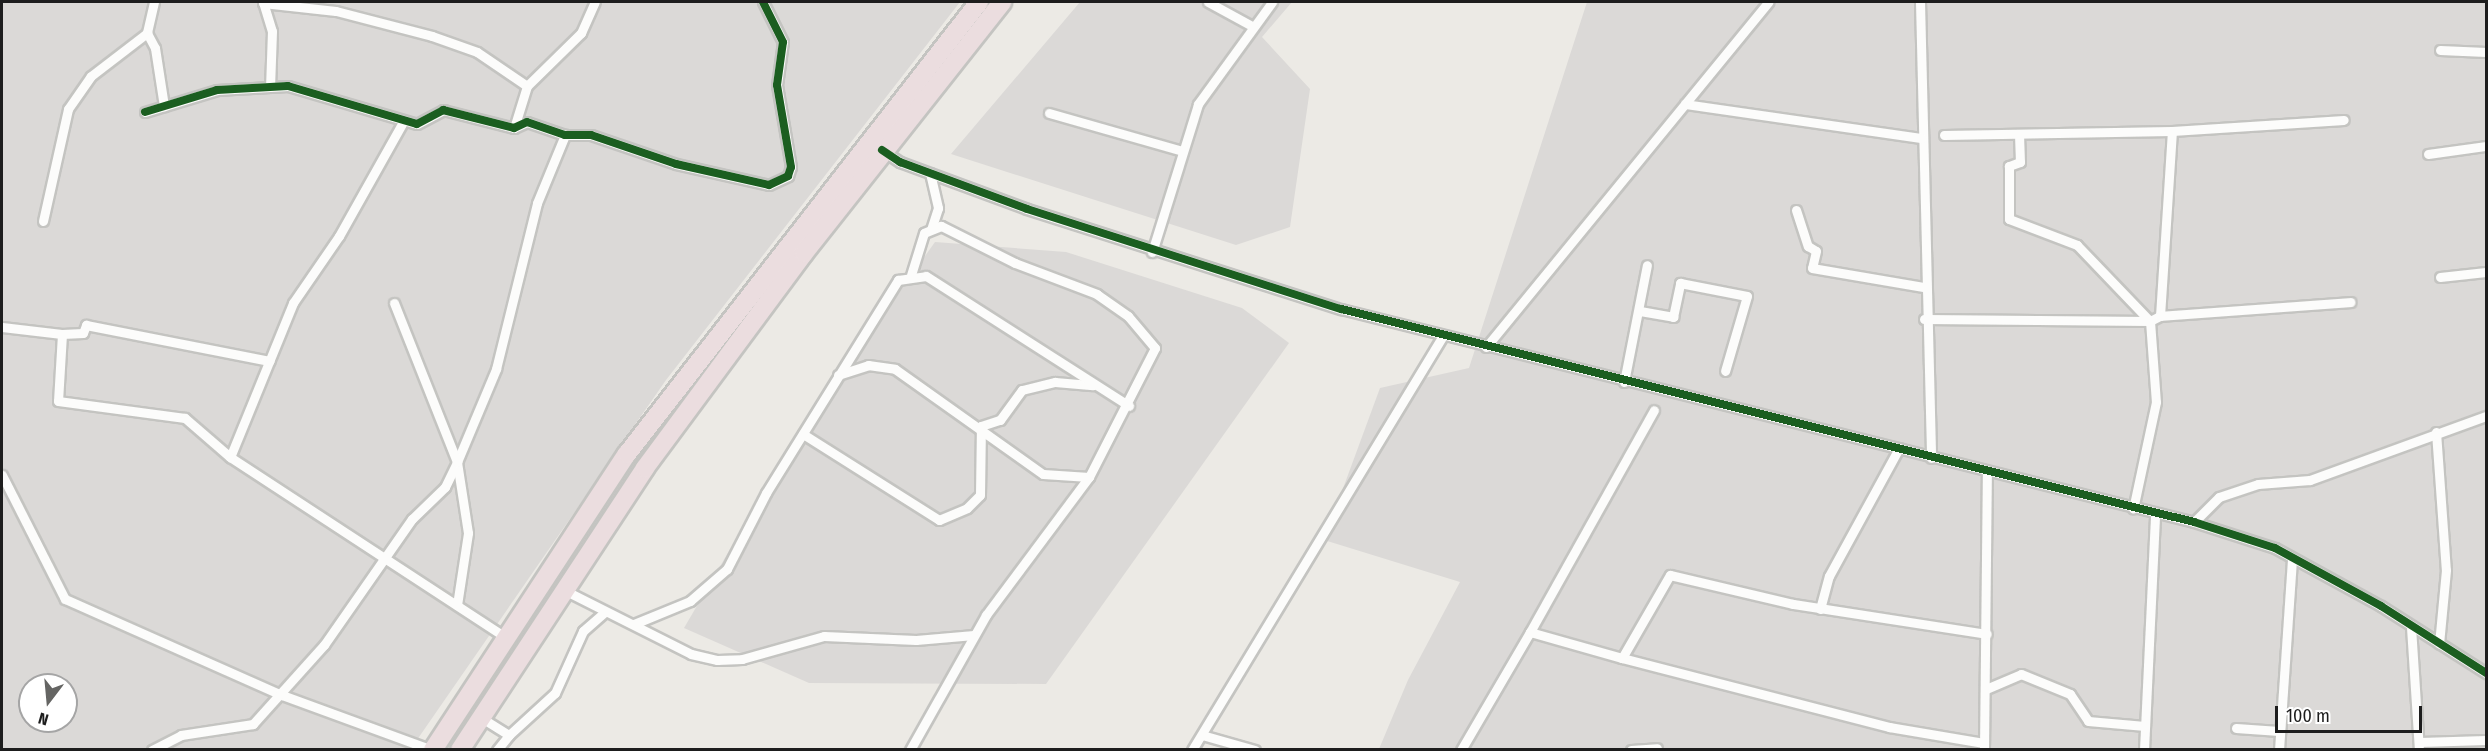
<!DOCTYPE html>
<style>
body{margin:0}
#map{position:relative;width:2488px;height:751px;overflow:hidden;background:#eceae5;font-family:"Fira Sans Condensed",sans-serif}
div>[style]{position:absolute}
.residential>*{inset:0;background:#dbd9d7}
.roads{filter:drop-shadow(2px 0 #c4c4c1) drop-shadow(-2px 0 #c4c4c1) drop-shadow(0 2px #c4c4c1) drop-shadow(0 -2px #c4c4c1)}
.street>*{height:9px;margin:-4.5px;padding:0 4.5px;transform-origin:4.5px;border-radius:4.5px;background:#fcfcfb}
.highway>*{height:18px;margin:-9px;padding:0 9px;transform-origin:9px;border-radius:9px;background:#ebdddf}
.cycleway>*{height:8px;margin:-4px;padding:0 4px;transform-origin:4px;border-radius:4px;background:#1b5e20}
span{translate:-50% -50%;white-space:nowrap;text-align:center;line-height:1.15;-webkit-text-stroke:6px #fff;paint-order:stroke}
.frame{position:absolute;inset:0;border:3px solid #1d1d1d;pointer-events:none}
.north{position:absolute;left:18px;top:673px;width:60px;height:60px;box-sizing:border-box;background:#fff;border:2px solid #a5a5a5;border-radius:50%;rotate:196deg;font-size:16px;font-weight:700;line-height:24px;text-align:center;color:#1d1d1d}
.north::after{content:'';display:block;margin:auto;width:21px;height:27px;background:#656563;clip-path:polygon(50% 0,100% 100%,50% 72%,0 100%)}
.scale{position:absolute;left:2275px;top:706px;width:147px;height:27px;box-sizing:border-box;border:3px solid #1d1d1d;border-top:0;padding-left:8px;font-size:18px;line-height:21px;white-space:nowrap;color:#1d1d1d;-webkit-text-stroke:4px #fff;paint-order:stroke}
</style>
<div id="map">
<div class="residential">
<div style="clip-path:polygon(evenodd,2px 2px,960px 2px,666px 380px,410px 750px,2px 749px,2px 2px,30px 685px,66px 685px,66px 721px,30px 721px,30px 685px)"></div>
<div style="clip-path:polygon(1080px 2px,1292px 2px,1262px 37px,1310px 89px,1290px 227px,1236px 245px,951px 154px)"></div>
<div style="clip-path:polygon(1587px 2px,2486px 2px,2486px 749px,1379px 749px,1408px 680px,1460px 582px,1324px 540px,1380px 388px,1469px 368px)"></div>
<div style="clip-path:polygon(935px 242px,1066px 252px,1242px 308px,1289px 343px,1046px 684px,809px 683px,684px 628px,794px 440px)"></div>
</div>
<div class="roads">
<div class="street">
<div style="left:154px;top:2px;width:32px;rotate:103deg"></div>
<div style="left:147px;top:33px;width:17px;rotate:62deg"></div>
<div style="left:155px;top:48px;width:59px;rotate:81.2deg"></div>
<div style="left:263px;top:2px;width:30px;rotate:73deg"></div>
<div style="left:272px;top:31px;width:56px;rotate:92deg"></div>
<div style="left:1208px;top:2px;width:50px;rotate:28.6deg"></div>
<div style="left:1920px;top:2px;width:456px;rotate:88.6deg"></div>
<div style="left:263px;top:3px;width:73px;rotate:6.3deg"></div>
<div style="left:336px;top:11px;width:99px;rotate:14.6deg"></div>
<div style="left:432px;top:36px;width:48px;rotate:19.6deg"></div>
<div style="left:477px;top:52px;width:60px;rotate:34.2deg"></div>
<div style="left:2440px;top:50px;width:46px;rotate:2.5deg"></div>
<div style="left:1685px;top:104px;width:239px;rotate:8.2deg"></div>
<div style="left:145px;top:112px;width:75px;rotate:-17deg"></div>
<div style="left:217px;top:90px;width:71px;rotate:-3.2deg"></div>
<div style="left:288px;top:86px;width:134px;rotate:16.4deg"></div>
<div style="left:417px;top:124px;width:30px;rotate:-28deg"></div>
<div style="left:443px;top:110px;width:73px;rotate:14.2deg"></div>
<div style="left:514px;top:128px;width:14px;rotate:-25deg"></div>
<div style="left:527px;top:122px;width:40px;rotate:18.9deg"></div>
<div style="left:565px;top:135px;width:26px"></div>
<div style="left:591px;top:135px;width:90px;rotate:18.8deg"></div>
<div style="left:676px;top:164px;width:95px;rotate:12.7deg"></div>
<div style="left:769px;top:185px;width:21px;rotate:-25deg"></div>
<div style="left:788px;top:176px;width:9px;rotate:-72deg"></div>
<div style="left:791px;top:167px;width:83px;rotate:-99.7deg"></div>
<div style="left:777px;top:85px;width:43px;rotate:-82.1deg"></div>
<div style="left:783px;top:42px;width:45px;rotate:-116.6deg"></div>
<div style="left:1049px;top:113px;width:138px;rotate:15.9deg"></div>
<div style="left:403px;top:122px;width:131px;rotate:119.3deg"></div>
<div style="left:339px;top:236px;width:81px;rotate:124.5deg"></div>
<div style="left:293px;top:303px;width:166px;rotate:112.2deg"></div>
<div style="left:230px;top:457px;width:327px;rotate:33.2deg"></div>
<div style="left:514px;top:128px;width:44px;rotate:-72.8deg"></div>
<div style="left:527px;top:86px;width:76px;rotate:-44.5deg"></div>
<div style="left:581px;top:33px;width:34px;rotate:-66deg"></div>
<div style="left:2019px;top:134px;width:28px;rotate:88deg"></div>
<div style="left:2020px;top:162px;width:12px;rotate:160deg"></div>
<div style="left:2009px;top:166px;width:53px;rotate:90deg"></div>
<div style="left:2009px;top:219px;width:73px;rotate:20.9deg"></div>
<div style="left:2077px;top:245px;width:105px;rotate:46.2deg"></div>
<div style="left:2150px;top:321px;width:81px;rotate:85.8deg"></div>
<div style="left:2156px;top:402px;width:109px;rotate:102.1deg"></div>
<div style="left:1944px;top:135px;width:228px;rotate:-1deg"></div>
<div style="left:2172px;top:131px;width:172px;rotate:-3.7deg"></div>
<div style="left:882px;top:150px;width:22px;rotate:34deg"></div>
<div style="left:900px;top:162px;width:135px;rotate:20.3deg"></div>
<div style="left:1027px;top:209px;width:330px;rotate:17.7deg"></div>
<div style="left:1341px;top:309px;width:879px;rotate:14.02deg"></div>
<div style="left:2194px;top:522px;width:85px;rotate:17.8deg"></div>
<div style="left:2275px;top:548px;width:121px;rotate:28.7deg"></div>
<div style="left:2381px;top:606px;width:125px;rotate:32.5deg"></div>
<div style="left:2428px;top:154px;width:59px;rotate:-7.9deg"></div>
<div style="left:930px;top:173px;width:36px;rotate:77deg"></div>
<div style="left:938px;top:208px;width:22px;rotate:108deg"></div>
<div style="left:1796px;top:210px;width:38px;rotate:72deg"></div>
<div style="left:1808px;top:246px;width:9px;rotate:32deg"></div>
<div style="left:1816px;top:251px;width:17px;rotate:103deg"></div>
<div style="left:1812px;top:268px;width:113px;rotate:9.7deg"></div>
<div style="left:43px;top:221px;width:115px;rotate:-77.4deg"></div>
<div style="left:68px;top:109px;width:40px;rotate:-55.1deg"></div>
<div style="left:91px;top:76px;width:71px;rotate:-37.5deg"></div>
<div style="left:1152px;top:252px;width:155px;rotate:-72.7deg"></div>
<div style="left:1198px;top:104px;width:126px;rotate:-54deg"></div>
<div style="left:2440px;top:277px;width:46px;rotate:-6.2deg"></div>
<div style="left:1640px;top:311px;width:34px;rotate:10deg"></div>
<div style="left:1673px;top:317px;width:35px;rotate:-78deg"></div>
<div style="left:1680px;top:283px;width:68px;rotate:11deg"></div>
<div style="left:1747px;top:296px;width:78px;rotate:106.3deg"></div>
<div style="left:2160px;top:316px;width:185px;rotate:-86.3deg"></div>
<div style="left:1924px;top:319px;width:226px;rotate:0.5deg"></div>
<div style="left:2150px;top:321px;width:11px;rotate:-27deg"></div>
<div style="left:2160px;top:316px;width:191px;rotate:-4.2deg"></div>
<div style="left:2px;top:327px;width:60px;rotate:6.7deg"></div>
<div style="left:62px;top:334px;width:67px;rotate:93.4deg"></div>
<div style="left:58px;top:401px;width:128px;rotate:7.6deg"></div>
<div style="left:185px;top:418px;width:60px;rotate:40.9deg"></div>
<div style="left:62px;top:334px;width:21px;rotate:-3deg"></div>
<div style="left:83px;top:333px;width:9px;rotate:-69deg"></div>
<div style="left:86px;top:325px;width:187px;rotate:11.1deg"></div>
<div style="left:1486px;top:347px;width:446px;rotate:-50.7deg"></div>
<div style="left:838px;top:375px;width:32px;rotate:-18deg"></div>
<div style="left:868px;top:365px;width:27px;rotate:8deg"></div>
<div style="left:895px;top:369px;width:181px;rotate:35.4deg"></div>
<div style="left:1043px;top:474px;width:46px;rotate:3.7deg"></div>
<div style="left:1624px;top:382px;width:119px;rotate:-78.9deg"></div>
<div style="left:981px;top:426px;width:20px;rotate:-18deg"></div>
<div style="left:1000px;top:420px;width:37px;rotate:-54deg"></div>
<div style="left:1022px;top:390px;width:34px;rotate:-14deg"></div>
<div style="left:1055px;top:382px;width:38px;rotate:5deg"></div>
<div style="left:2436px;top:432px;width:138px;rotate:85.9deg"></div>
<div style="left:2446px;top:570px;width:74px;rotate:95.4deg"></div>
<div style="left:803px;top:434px;width:161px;rotate:32.3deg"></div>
<div style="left:939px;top:520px;width:30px;rotate:-23deg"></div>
<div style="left:967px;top:508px;width:18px;rotate:-45deg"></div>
<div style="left:980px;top:495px;width:69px;rotate:-89.2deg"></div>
<div style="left:2px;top:475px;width:139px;rotate:63.1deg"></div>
<div style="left:65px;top:599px;width:237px;rotate:23.9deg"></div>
<div style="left:282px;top:695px;width:160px;rotate:20.1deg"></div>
<div style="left:2194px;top:522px;width:35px;rotate:-45deg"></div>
<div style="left:2219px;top:497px;width:41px;rotate:-18.4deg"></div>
<div style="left:2258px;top:484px;width:52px;rotate:-4.4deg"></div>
<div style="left:2310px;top:480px;width:187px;rotate:-20deg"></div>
<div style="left:562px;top:589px;width:144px;rotate:26.7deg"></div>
<div style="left:691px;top:654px;width:27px;rotate:13deg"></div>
<div style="left:717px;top:660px;width:25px;rotate:-2deg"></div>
<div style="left:742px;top:659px;width:85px;rotate:-15.7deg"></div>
<div style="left:824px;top:636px;width:92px;rotate:2.5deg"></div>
<div style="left:916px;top:640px;width:58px;rotate:-4.9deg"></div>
<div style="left:457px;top:605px;width:73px;rotate:-81.3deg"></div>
<div style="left:468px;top:533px;width:72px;rotate:-98.8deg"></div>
<div style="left:457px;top:462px;width:101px;rotate:-67.2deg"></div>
<div style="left:496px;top:369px;width:171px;rotate:-76.1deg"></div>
<div style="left:537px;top:203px;width:74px;rotate:-67.6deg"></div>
<div style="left:1820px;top:609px;width:34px;rotate:-75deg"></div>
<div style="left:1829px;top:576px;width:146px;rotate:-61.3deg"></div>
<div style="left:634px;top:624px;width:61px;rotate:-22.3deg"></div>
<div style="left:690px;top:601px;width:49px;rotate:-40.9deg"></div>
<div style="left:727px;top:569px;width:85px;rotate:-62.8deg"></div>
<div style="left:766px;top:493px;width:251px;rotate:-58.2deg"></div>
<div style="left:898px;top:280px;width:28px;rotate:-8deg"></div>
<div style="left:926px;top:276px;width:241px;rotate:32.6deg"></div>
<div style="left:2411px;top:627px;width:123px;rotate:86.3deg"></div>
<div style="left:1530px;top:632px;width:254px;rotate:-60.8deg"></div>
<div style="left:1622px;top:658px;width:276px;rotate:14.5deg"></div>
<div style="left:1889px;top:727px;width:96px;rotate:9.6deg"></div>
<div style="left:1986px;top:689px;width:38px;rotate:-23deg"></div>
<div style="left:2021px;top:674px;width:53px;rotate:22.2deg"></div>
<div style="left:2070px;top:694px;width:32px;rotate:56deg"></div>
<div style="left:2088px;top:721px;width:57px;rotate:5deg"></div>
<div style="left:480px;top:717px;width:34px;rotate:32deg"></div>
<div style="left:509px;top:735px;width:62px;rotate:-42.4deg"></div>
<div style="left:555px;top:693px;width:68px;rotate:-65.7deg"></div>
<div style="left:583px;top:631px;width:29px;rotate:-41deg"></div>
<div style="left:2236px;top:728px;width:43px;rotate:4deg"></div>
<div style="left:1202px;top:735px;width:55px;rotate:15.8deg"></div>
<div style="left:2420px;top:742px;width:66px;rotate:-1.7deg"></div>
<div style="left:1984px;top:749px;width:277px;rotate:-89.4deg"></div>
<div style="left:152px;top:750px;width:33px;rotate:-27deg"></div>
<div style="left:181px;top:735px;width:73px;rotate:-8.7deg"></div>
<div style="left:253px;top:724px;width:106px;rotate:-48.1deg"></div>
<div style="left:324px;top:645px;width:154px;rotate:-55.1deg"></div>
<div style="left:412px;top:519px;width:46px;rotate:-44.1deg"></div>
<div style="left:445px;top:487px;width:28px;rotate:-64deg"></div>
<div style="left:457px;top:462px;width:171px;rotate:-111.6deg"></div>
<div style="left:497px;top:750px;width:19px;rotate:-51deg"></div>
<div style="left:910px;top:750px;width:155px;rotate:-60.6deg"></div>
<div style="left:986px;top:615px;width:172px;rotate:-53.3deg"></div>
<div style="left:1089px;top:477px;width:145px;rotate:-62.9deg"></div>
<div style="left:1155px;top:348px;width:42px;rotate:-130.2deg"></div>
<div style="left:1128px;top:316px;width:38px;rotate:-145deg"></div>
<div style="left:1097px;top:294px;width:88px;rotate:-159.3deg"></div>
<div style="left:1015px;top:263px;width:83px;rotate:-153.4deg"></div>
<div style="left:941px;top:226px;width:18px;rotate:158deg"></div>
<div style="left:924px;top:233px;width:44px;rotate:107.2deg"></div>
<div style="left:1192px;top:750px;width:483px;rotate:-58.8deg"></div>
<div style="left:1461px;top:750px;width:137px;rotate:-59.7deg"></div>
<div style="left:1530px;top:632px;width:96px;rotate:15.8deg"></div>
<div style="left:1622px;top:658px;width:96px;rotate:-60deg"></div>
<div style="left:1670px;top:575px;width:126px;rotate:13.3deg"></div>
<div style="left:1793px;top:604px;width:196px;rotate:8.8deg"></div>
<div style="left:1631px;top:750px;width:26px;rotate:-4deg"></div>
<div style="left:2144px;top:750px;width:235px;rotate:-87.3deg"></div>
<div style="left:2279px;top:750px;width:191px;rotate:-86.1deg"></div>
</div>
<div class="highway">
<div style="left:433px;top:750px;width:354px;rotate:-56.8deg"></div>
<div style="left:627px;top:454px;width:573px;rotate:-52.09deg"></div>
<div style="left:460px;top:750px;width:337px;rotate:-56.7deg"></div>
<div style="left:645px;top:468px;width:267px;rotate:-53.5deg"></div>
<div style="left:804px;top:253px;width:320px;rotate:-51.7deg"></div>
</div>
</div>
<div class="cycleway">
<div style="left:145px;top:112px;width:75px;rotate:-17deg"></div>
<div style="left:217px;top:90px;width:71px;rotate:-3.2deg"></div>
<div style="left:288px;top:86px;width:134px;rotate:16.4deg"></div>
<div style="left:417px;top:124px;width:30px;rotate:-28deg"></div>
<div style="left:443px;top:110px;width:73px;rotate:14.2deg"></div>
<div style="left:514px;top:128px;width:14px;rotate:-25deg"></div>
<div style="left:527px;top:122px;width:40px;rotate:18.9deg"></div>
<div style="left:565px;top:135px;width:26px"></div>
<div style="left:591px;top:135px;width:90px;rotate:18.8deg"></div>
<div style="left:676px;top:164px;width:95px;rotate:12.7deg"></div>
<div style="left:769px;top:185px;width:21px;rotate:-25deg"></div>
<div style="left:788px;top:176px;width:9px;rotate:-72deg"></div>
<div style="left:791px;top:167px;width:83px;rotate:-99.7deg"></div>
<div style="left:777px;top:85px;width:43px;rotate:-82.1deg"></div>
<div style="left:783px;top:42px;width:45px;rotate:-116.6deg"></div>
<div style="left:882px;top:150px;width:22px;rotate:34deg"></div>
<div style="left:900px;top:162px;width:135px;rotate:20.3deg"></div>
<div style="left:1027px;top:209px;width:330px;rotate:17.7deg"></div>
<div style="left:1341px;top:309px;width:879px;rotate:14.02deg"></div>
<div style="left:2194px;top:522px;width:85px;rotate:17.8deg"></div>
<div style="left:2275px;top:548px;width:121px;rotate:28.7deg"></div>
<div style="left:2381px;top:606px;width:125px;rotate:32.5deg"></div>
</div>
<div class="frame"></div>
<div class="north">N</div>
<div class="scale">100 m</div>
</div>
